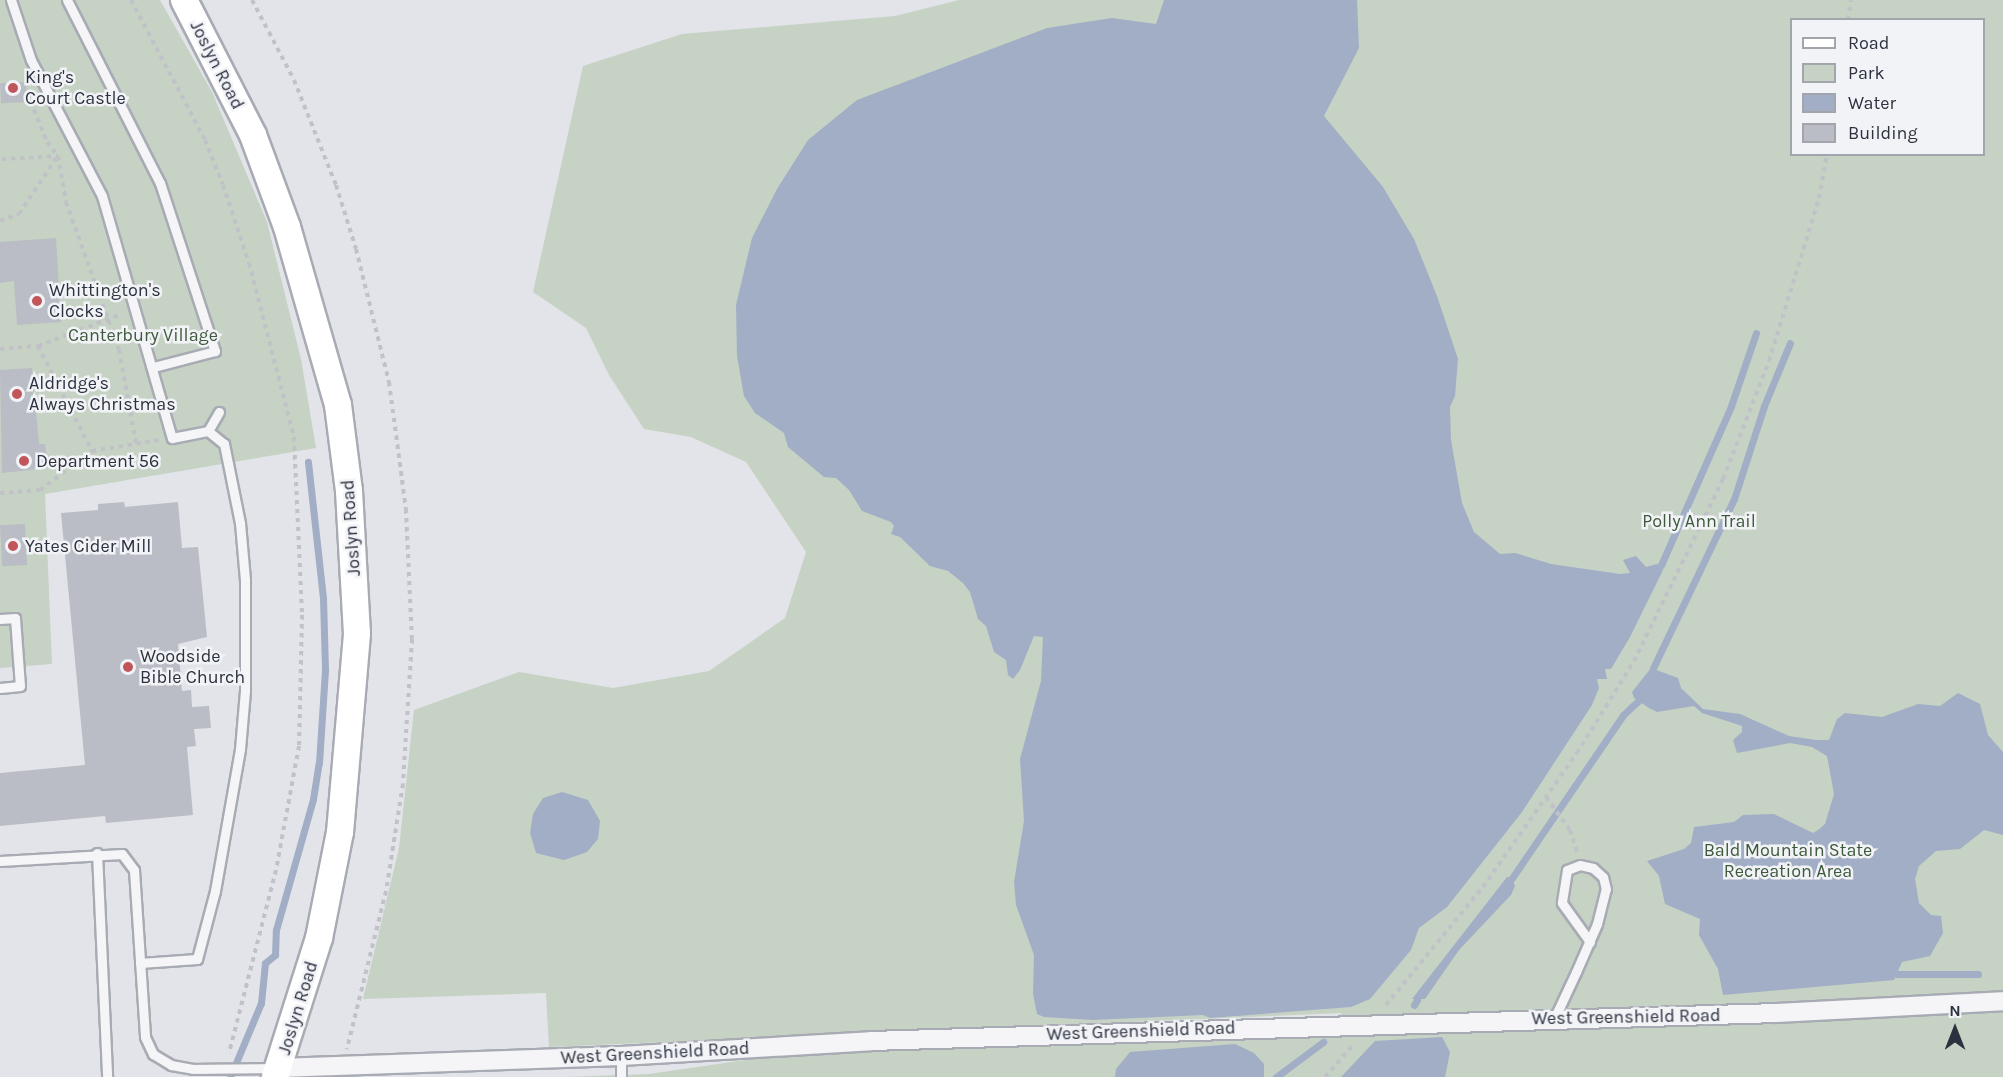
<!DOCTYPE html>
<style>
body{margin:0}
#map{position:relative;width:2003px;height:1077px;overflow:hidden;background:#e2e4e9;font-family:Karla,sans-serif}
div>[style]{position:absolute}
.green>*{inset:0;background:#c6d2c4}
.water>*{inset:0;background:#a1aec5}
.stream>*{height:7px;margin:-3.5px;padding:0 3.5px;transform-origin:3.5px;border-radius:3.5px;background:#a1aec5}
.building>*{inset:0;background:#babdc5;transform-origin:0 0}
.path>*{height:4px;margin-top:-2px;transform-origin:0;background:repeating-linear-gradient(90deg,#c1c2c8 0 4.5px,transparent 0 9px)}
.roads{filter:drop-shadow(2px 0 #a8abb3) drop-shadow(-2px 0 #a8abb3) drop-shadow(0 2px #a8abb3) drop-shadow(0 -2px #a8abb3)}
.lane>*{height:9px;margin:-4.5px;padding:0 4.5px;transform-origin:4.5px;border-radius:4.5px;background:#f5f5f8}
.street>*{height:18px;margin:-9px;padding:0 9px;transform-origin:9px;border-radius:9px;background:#f5f5f8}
.secondary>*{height:26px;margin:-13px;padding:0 13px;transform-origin:13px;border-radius:13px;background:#fff}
.dots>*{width:16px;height:16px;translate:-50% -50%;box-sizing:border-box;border:3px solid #f2f3f7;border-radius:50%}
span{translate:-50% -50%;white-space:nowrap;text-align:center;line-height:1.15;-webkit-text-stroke:5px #f2f3f7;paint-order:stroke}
.street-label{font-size:18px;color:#2c313f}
.poi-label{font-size:18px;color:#2c313f}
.left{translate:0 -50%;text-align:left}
.park-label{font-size:18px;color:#3d593b}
.legend{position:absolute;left:1790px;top:18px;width:195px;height:138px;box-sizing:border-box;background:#f2f3f7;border:2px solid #a3a5ad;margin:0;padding:8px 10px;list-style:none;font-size:18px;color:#2c313f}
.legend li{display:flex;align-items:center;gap:12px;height:30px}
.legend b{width:30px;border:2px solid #a3a5ad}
.north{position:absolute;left:1925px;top:999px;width:60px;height:60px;-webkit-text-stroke:4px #f2f3f7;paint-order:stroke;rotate:0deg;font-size:16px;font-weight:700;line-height:24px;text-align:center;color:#2c313f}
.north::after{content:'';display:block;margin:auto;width:21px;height:27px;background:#2c313f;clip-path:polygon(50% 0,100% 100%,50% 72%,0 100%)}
</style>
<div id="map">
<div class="green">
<div style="clip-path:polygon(0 0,160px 0,212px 92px,267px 222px,301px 359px,316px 448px,45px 494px,52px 664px,0 668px)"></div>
<div style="clip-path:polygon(evenodd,959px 0,2003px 0,2003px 1077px,564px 1077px,649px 1074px,786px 1054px,1322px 1035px,1342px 1013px,549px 1047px,546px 993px,363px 999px,399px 848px,414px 710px,519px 672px,613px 688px,709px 671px,785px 618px,806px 552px,746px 462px,691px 437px,644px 429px,609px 375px,586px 328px,533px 292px,583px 66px,682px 34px,895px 16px,959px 0,1792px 20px,1984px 20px,1984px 154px,1792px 154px,1792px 20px)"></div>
</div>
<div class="water">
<div style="clip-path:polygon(1164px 0,1357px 0,1359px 48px,1324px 116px,1383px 187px,1414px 239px,1437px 296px,1458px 359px,1455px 396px,1450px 407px,1451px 440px,1462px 503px,1474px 532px,1500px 554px,1515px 553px,1551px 564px,1620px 574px,1630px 573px,1623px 560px,1636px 556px,1646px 567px,1657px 564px,1663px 570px,1630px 637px,1611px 669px,1605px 669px,1607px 679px,1597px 679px,1599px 688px,1592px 705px,1522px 812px,1447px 907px,1419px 928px,1411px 950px,1370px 999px,1351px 1007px,1210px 1018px,1203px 1015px,1093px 1020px,1044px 1017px,1037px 1014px,1033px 994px,1034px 955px,1016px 905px,1014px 882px,1024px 821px,1020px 759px,1041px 681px,1043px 637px,1034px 636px,1020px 670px,1013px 679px,1008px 675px,1006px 660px,994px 652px,986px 626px,978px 619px,970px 592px,963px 583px,948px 571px,930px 566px,900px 537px,891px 534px,894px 526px,891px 522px,862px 511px,849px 490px,836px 478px,824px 477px,788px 447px,784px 433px,755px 413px,744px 396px,737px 356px,736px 305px,752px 238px,777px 189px,808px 140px,857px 100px,1047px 28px,1112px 18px,1156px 24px)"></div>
<div style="clip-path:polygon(1651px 668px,1678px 678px,1681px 688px,1703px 709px,1740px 714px,1789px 736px,1816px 740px,1829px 740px,1837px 719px,1845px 713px,1882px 717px,1918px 704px,1940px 706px,1958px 693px,1980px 704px,1988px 735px,2003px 752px,2003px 835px,1984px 830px,1960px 849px,1936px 851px,1919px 866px,1915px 879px,1919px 903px,1931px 915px,1941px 916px,1943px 933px,1930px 956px,1902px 962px,1894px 980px,1723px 995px,1718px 969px,1699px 935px,1700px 919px,1665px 904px,1659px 876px,1647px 861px,1684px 849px,1691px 843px,1694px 827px,1734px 822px,1743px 815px,1774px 814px,1813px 833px,1818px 830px,1825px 824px,1834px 794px,1827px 756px,1812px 747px,1790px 743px,1737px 753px,1733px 740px,1742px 732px,1742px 726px,1702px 713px,1694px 706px,1657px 712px,1649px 708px,1634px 698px,1632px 692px)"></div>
<div style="clip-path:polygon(562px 792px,588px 800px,600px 821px,598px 839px,587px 852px,564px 860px,536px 853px,530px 833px,533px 814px,543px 798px)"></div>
<div style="clip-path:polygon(1507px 877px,1512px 878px,1515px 886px,1511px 895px,1459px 950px,1425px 999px,1412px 999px)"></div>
<div style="clip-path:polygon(1442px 1037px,1450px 1052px,1445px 1077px,1341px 1077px,1375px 1041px)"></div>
<div style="clip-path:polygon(1235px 1044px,1254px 1053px,1264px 1064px,1264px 1077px,1115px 1077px,1116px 1069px,1130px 1052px)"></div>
</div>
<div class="stream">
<div style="left:1661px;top:565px;width:174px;rotate:-66.2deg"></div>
<div style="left:1731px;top:406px;width:77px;rotate:-71.1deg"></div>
<div style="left:1653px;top:668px;width:187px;rotate:-64.4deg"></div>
<div style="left:1734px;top:499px;width:98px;rotate:-72.1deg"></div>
<div style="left:1764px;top:406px;width:68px;rotate:-67.6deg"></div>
<div style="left:1512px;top:878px;width:197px;rotate:-55.7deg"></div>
<div style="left:1623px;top:715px;width:21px;rotate:-43deg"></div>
<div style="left:1897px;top:974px;width:81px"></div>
<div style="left:1414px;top:1005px;width:6px;rotate:-59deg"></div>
<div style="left:230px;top:1077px;width:80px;rotate:-67.3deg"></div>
<div style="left:261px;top:1003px;width:40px;rotate:-84.3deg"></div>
<div style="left:265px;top:963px;width:13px;rotate:-39deg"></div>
<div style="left:275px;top:955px;width:25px;rotate:-88deg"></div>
<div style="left:276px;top:930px;width:136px;rotate:-74.2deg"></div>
<div style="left:313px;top:799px;width:36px;rotate:-81deg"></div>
<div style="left:319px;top:763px;width:94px;rotate:-86.3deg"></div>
<div style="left:325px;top:669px;width:71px;rotate:-91.6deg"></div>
<div style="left:323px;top:598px;width:137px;rotate:-96.3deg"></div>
<div style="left:1276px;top:1077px;width:59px;rotate:-36.7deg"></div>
</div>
<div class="building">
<div style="left:26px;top:82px;width:20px;height:26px;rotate:87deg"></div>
<div style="clip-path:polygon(56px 238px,61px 322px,17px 325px,14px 281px,0 283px,0 242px)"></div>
<div style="clip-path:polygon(32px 368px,39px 444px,45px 444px,48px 468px,2px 473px,0 370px)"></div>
<div style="clip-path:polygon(124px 502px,125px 507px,178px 502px,182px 548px,198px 547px,207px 637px,178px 644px,182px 691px,191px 690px,192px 707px,209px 706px,211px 728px,194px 729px,196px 746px,187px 747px,193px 815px,106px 823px,105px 816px,0 826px,0 773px,85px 765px,61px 513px,98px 510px,98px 504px)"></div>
<div style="left:25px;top:524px;width:41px;height:25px;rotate:87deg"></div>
</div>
<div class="path">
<div style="left:131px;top:0;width:158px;rotate:62.1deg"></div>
<div style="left:205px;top:140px;width:48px;rotate:68.2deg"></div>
<div style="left:223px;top:185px;width:82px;rotate:71.6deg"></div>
<div style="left:249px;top:263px;width:180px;rotate:75.5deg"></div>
<div style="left:294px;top:437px;width:178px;rotate:87.4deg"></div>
<div style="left:302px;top:615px;width:131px;rotate:91.3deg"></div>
<div style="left:299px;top:746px;width:126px;rotate:100.5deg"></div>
<div style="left:276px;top:870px;width:189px;rotate:104.4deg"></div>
<div style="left:252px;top:0;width:90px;rotate:62.3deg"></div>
<div style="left:294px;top:80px;width:113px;rotate:68.2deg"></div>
<div style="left:336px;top:185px;width:67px;rotate:72.6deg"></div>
<div style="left:356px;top:249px;width:137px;rotate:76.1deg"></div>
<div style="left:389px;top:382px;width:128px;rotate:82.4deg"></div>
<div style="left:406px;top:509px;width:130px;rotate:87.4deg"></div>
<div style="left:412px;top:639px;width:145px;rotate:93.6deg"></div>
<div style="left:403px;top:784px;width:108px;rotate:99deg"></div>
<div style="left:386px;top:891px;width:163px;rotate:103.9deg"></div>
<div style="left:1848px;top:20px;width:20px;rotate:-81deg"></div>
<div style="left:27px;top:93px;width:53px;rotate:67.8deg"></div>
<div style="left:47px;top:142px;width:18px;rotate:52deg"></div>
<div style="left:58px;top:156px;width:47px;rotate:80.1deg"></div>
<div style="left:66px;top:202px;width:157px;rotate:70.3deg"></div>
<div style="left:119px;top:350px;width:96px;rotate:79.7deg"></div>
<div style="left:2px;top:159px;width:56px;rotate:-3.1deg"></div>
<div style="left:0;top:221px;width:20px;rotate:-20deg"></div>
<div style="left:19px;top:214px;width:69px;rotate:-56.3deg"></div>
<div style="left:38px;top:346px;width:118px;rotate:62.8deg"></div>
<div style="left:92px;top:451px;width:68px;rotate:-9.3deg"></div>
<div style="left:0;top:349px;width:38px;rotate:-5deg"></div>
<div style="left:38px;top:346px;width:90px;rotate:-20.9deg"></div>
<div style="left:0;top:493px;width:40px;rotate:-4.3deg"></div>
<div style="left:40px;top:490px;width:65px;rotate:-36.9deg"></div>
<div style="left:1546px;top:797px;width:41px;rotate:54deg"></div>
<div style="left:1570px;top:830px;width:23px;rotate:72deg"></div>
<div style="left:1386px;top:1005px;width:153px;rotate:-50.6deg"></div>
<div style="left:1483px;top:887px;width:164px;rotate:-55deg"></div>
<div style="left:1577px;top:753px;width:108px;rotate:-58.2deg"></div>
<div style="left:1634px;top:661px;width:203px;rotate:-63.9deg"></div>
<div style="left:1723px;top:479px;width:127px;rotate:-68.7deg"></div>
<div style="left:1769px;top:361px;width:170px;rotate:-72.9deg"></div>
<div style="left:1819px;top:198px;width:45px;rotate:-79.7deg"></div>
<div style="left:1325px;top:1077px;width:43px;rotate:-48.8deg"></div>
</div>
<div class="roads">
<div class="lane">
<div style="left:11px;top:0;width:63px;rotate:71.6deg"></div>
<div style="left:31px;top:60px;width:153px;rotate:62.4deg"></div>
<div style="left:102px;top:196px;width:252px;rotate:73.9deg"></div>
<div style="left:172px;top:438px;width:37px;rotate:-11deg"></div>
<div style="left:67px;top:0;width:205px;rotate:63.1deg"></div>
<div style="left:160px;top:183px;width:177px;rotate:71.9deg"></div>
<div style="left:215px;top:351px;width:64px;rotate:165.5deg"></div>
<div style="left:0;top:619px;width:15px;rotate:-4deg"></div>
<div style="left:15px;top:618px;width:68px;rotate:85.8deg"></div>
<div style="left:20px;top:686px;width:20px;rotate:174deg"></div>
<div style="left:97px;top:853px;width:224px;rotate:87.4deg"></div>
<div style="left:0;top:861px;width:122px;rotate:-3.3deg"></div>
<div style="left:122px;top:854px;width:20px;rotate:53deg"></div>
<div style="left:134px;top:870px;width:167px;rotate:86.2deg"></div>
<div style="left:145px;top:1037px;width:19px;rotate:65deg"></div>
<div style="left:153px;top:1054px;width:21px;rotate:31deg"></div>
<div style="left:171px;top:1065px;width:22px;rotate:10deg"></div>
<div style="left:193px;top:1069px;width:83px;rotate:-0.7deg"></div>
<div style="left:140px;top:963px;width:57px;rotate:-4deg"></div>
<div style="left:197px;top:959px;width:70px;rotate:-75.2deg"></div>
<div style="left:215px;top:891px;width:144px;rotate:-80deg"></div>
<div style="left:240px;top:749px;width:58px;rotate:-85.1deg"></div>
<div style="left:245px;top:691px;width:111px;rotate:-90deg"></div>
<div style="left:245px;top:580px;width:57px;rotate:-95deg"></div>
<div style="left:240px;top:523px;width:81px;rotate:-101.4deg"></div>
<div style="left:224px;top:444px;width:21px;rotate:-141deg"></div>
<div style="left:208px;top:431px;width:22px;rotate:-60deg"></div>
<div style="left:1554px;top:1019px;width:52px;rotate:-64.9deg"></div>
<div style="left:1576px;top:972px;width:52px;rotate:-66.4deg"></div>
<div style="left:1597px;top:924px;width:36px;rotate:-76deg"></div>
<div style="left:1606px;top:889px;width:12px;rotate:-104deg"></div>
<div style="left:1603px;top:877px;width:13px;rotate:-138deg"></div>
<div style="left:1593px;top:868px;width:13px;rotate:-167deg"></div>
<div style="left:1580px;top:865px;width:14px;rotate:159deg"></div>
<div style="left:1567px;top:870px;width:33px;rotate:99deg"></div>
<div style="left:1562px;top:903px;width:48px;rotate:54.3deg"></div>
<div style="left:621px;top:1056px;width:21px;rotate:90deg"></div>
</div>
<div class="street">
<div style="left:279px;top:1068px;width:342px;rotate:-2deg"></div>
<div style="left:621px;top:1056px;width:250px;rotate:-3.4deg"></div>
<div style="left:871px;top:1041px;width:905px;rotate:-1.77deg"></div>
<div style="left:1776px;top:1013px;width:227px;rotate:-3deg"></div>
</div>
<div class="secondary">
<div style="left:184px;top:0;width:152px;rotate:62.9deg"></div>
<div style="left:253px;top:135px;width:98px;rotate:69.7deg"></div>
<div style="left:287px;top:227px;width:185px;rotate:74deg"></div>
<div style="left:338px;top:405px;width:87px;rotate:82.7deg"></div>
<div style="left:349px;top:491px;width:143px;rotate:86.8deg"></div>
<div style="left:357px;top:634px;width:199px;rotate:94.9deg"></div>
<div style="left:340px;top:832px;width:108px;rotate:101.2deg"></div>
<div style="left:319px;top:938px;width:146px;rotate:107.6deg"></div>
</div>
</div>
<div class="dots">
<div style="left:13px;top:88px;background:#c05659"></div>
<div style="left:37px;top:301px;background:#c05659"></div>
<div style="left:17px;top:394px;background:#c05659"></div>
<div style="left:24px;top:461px;background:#c05659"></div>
<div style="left:13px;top:546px;background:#c05659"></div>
<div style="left:128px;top:667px;background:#c05659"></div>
</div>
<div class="street-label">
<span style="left:217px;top:65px;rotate:63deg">Joslyn Road</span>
<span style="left:351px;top:528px;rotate:-94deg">Joslyn Road</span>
<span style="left:298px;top:1008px;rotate:-73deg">Joslyn Road</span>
<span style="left:1626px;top:1017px;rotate:-1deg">West Greenshield Road</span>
<span style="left:1141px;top:1031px;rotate:-2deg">West Greenshield Road</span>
<span style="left:655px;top:1053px;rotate:-3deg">West Greenshield Road</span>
</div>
<div class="poi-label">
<span class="left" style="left:25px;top:88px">King's<br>Court Castle</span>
<span class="left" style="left:49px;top:301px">Whittington's<br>Clocks</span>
<span class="left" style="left:29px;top:394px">Aldridge's<br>Always Christmas</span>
<span class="left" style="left:36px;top:461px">Department 56</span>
<span class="left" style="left:25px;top:546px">Yates Cider Mill</span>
<span class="left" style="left:140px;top:667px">Woodside<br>Bible Church</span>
</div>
<div class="park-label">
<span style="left:143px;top:335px">Canterbury Village</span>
<span style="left:1699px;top:521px">Polly Ann Trail</span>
<span style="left:1788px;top:861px">Bald Mountain State<br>Recreation Area</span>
</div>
<ul class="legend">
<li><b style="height:8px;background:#fff"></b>Road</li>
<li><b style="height:16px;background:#c6d2c4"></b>Park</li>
<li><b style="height:16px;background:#a1aec5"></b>Water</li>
<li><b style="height:16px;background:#babdc5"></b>Building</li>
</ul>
<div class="north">N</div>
</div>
